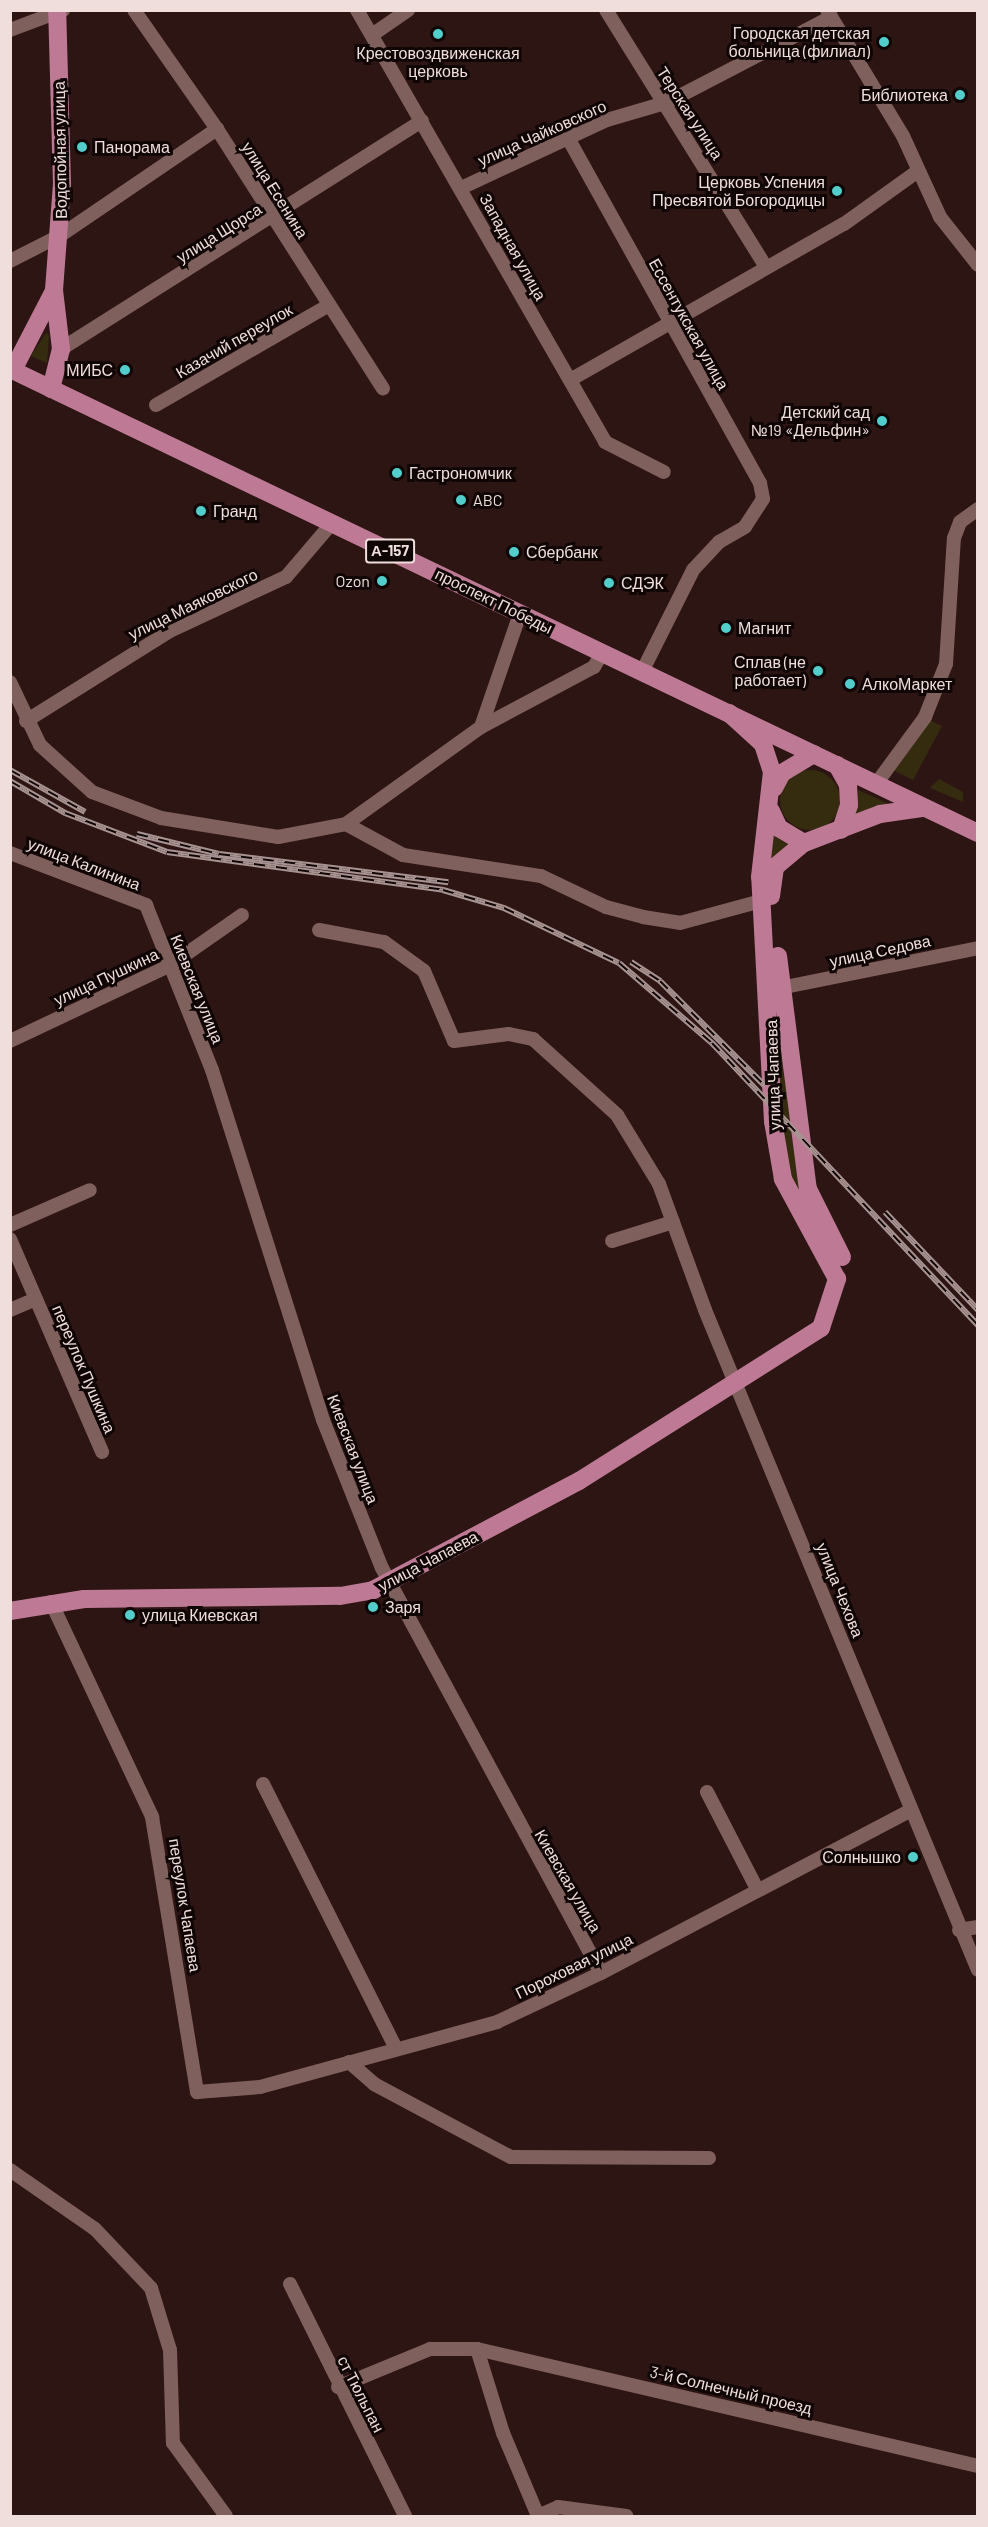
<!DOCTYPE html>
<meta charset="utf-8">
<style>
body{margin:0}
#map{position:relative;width:988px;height:2527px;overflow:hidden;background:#2d1513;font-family:Barlow,sans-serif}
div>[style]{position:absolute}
.green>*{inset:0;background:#352c10}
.round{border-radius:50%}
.minor>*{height:14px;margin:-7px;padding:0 7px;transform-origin:7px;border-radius:7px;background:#7f605d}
.major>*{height:18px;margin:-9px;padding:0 9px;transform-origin:9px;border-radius:9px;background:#be7a94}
.rail>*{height:6px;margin-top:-3px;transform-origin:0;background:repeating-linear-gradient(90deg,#0e0504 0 11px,#a79391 0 22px);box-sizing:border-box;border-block:2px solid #a79391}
.dots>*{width:16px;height:16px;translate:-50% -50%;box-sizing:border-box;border:3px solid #0e0504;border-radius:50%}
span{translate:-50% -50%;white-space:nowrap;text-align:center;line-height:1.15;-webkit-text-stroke:6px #0e0504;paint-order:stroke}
.shield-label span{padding:2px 4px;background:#0e0504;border:2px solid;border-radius:4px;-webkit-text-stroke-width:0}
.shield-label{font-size:15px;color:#f0dedc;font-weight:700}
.poi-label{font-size:16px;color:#f0dedc}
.right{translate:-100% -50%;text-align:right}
.left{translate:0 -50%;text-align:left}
.street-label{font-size:16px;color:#f0dedc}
.frame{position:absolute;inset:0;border:12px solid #f0dedc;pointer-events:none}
</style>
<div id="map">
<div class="green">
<div style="clip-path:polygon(46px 333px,49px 335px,47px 363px,31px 356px)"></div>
<div style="clip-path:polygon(927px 719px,942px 726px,913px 780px,889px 768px)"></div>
<div class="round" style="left:780px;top:770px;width:60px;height:60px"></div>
<div style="clip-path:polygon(939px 779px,963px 792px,963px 802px,930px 788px)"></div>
<div style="clip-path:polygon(858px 790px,887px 803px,886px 805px,861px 817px,855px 813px)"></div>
<div style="clip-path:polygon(770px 832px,788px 845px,769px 867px)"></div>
<div style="clip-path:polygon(777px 1001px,809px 1213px,791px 1178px,779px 1122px)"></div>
</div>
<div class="minor">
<div style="left:134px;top:10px;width:145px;rotate:55.1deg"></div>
<div style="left:217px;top:129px;width:308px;rotate:57.4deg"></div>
<div style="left:357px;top:10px;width:498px;rotate:60.1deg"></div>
<div style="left:605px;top:442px;width:66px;rotate:27deg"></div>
<div style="left:606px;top:10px;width:299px;rotate:58.1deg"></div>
<div style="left:827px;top:10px;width:147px;rotate:58.9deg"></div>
<div style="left:903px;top:136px;width:89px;rotate:65.4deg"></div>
<div style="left:940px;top:217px;width:61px;rotate:51.6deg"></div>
<div style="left:10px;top:30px;width:57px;rotate:-20.7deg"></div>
<div style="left:372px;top:35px;width:44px;rotate:-34.8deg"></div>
<div style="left:568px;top:138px;width:395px;rotate:60.9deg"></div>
<div style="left:760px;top:483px;width:16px;rotate:79deg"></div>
<div style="left:763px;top:499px;width:33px;rotate:123deg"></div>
<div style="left:745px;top:527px;width:30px;rotate:150deg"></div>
<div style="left:719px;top:542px;width:38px;rotate:133deg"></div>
<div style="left:693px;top:570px;width:114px;rotate:116.6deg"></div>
<div style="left:461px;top:188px;width:161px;rotate:-25deg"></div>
<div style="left:607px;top:120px;width:64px;rotate:-16.4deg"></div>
<div style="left:668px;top:102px;width:184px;rotate:-27.5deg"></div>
<div style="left:10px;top:261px;width:57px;rotate:-27deg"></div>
<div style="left:61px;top:235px;width:189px;rotate:-34.2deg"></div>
<div style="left:61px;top:349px;width:427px;rotate:-32.3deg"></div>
<div style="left:570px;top:380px;width:315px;rotate:-29.7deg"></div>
<div style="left:844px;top:224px;width:91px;rotate:-35.6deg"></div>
<div style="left:156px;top:405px;width:200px;rotate:-30deg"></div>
<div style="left:10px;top:682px;width:70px;rotate:64.5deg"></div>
<div style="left:40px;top:745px;width:70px;rotate:42.1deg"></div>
<div style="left:92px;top:792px;width:74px;rotate:20.6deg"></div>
<div style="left:161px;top:818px;width:119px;rotate:9.2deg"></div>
<div style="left:278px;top:837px;width:69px;rotate:-10.8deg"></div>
<div style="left:346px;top:824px;width:166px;rotate:-35.7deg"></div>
<div style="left:481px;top:727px;width:128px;rotate:-28deg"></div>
<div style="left:594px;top:667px;width:16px;rotate:-60deg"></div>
<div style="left:26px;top:721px;width:170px;rotate:-32deg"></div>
<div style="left:170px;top:631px;width:128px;rotate:-25deg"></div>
<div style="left:286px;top:577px;width:71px;rotate:-49.6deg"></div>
<div style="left:481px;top:727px;width:120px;rotate:-71deg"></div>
<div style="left:876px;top:784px;width:83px;rotate:-53.8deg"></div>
<div style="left:925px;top:717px;width:57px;rotate:-68.4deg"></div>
<div style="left:946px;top:664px;width:126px;rotate:-86.4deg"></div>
<div style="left:954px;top:538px;width:17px;rotate:-69deg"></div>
<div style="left:960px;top:522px;width:22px;rotate:-36deg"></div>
<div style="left:346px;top:824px;width:65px;rotate:28.5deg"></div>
<div style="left:403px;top:855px;width:140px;rotate:8.7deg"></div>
<div style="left:541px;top:876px;width:72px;rotate:25.5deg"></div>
<div style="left:606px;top:907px;width:38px;rotate:15deg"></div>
<div style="left:643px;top:917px;width:37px;rotate:9deg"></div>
<div style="left:680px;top:923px;width:84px;rotate:-15.2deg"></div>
<div style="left:10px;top:853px;width:146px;rotate:20.9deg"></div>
<div style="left:146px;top:905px;width:178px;rotate:68.2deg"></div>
<div style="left:212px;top:1070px;width:367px;rotate:72.4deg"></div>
<div style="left:323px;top:1420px;width:159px;rotate:68.3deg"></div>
<div style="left:382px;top:1568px;width:460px;rotate:61.6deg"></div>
<div style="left:319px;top:930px;width:66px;rotate:10.5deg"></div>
<div style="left:384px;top:942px;width:49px;rotate:35.9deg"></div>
<div style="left:424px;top:971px;width:76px;rotate:66.8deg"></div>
<div style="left:454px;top:1041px;width:55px;rotate:-7.3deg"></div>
<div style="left:509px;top:1034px;width:25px;rotate:12deg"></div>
<div style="left:533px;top:1039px;width:113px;rotate:42.1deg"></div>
<div style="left:617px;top:1115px;width:81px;rotate:58.7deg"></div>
<div style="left:659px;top:1184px;width:134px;rotate:69.9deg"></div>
<div style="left:705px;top:1310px;width:714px;rotate:67.53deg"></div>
<div style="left:790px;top:986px;width:192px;rotate:-11.4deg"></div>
<div style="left:10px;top:1041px;width:176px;rotate:-25.3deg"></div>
<div style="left:169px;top:966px;width:89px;rotate:-34.9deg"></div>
<div style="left:10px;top:1225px;width:87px;rotate:-23.6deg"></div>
<div style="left:10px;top:1239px;width:232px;rotate:66.6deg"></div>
<div style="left:612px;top:1241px;width:64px;rotate:-17.3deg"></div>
<div style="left:10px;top:1310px;width:28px;rotate:-23deg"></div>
<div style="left:51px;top:1602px;width:238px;rotate:64.8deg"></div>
<div style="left:152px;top:1817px;width:279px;rotate:80.7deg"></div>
<div style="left:197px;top:2092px;width:63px;rotate:-4.5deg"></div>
<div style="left:260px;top:2087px;width:246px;rotate:-15.3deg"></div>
<div style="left:497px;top:2022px;width:115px;rotate:-25.2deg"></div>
<div style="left:601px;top:1973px;width:350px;rotate:-27.7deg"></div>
<div style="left:263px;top:1784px;width:297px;rotate:63.3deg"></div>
<div style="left:707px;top:1792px;width:111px;rotate:62.7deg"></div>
<div style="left:959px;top:1930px;width:19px;rotate:-9deg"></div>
<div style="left:349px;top:2062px;width:33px;rotate:41deg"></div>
<div style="left:374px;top:2084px;width:155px;rotate:28.1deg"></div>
<div style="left:511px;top:2157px;width:198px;rotate:0.3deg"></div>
<div style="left:10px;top:2170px;width:103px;rotate:34.8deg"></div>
<div style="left:95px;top:2229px;width:81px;rotate:46.5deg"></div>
<div style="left:151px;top:2288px;width:65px;rotate:73deg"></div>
<div style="left:170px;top:2350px;width:93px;rotate:88.2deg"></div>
<div style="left:173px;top:2443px;width:90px;rotate:54deg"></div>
<div style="left:290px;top:2284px;width:259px;rotate:63.6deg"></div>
<div style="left:477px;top:2349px;width:88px;rotate:72.8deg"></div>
<div style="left:503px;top:2433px;width:90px;rotate:67.1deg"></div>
<div style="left:338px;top:2387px;width:100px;rotate:-22.4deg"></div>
<div style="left:430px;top:2349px;width:47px"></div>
<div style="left:477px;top:2349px;width:514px;rotate:13.14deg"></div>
<div style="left:538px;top:2516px;width:22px;rotate:-24deg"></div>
<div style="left:558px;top:2507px;width:69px;rotate:7.5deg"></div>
</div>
<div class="major">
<div style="left:10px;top:369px;width:1073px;rotate:25.61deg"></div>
<div style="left:13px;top:370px;width:89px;rotate:-62.6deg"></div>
<div style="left:51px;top:389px;width:41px;rotate:-76deg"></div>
<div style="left:61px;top:349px;width:59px;rotate:-96.8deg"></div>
<div style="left:54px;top:290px;width:106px;rotate:-85.7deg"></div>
<div style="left:62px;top:184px;width:174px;rotate:-91.6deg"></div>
<div style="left:837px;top:765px;width:23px;rotate:61deg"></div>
<div style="left:848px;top:785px;width:20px;rotate:87deg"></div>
<div style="left:849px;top:805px;width:26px;rotate:108deg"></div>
<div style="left:774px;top:788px;width:17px;rotate:-62deg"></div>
<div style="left:782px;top:773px;width:37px;rotate:-31deg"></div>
<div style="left:771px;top:811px;width:19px;rotate:65deg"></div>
<div style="left:779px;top:828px;width:29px;rotate:31deg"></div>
<div style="left:771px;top:896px;width:29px;rotate:-82deg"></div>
<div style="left:775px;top:867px;width:38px;rotate:-40deg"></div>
<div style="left:804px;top:843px;width:81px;rotate:-20.9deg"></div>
<div style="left:880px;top:814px;width:42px;rotate:-8.1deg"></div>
<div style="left:778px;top:956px;width:235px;rotate:82.7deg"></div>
<div style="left:808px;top:1189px;width:76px;rotate:63.4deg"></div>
<div style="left:10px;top:1611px;width:75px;rotate:-9.2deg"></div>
<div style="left:84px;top:1599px;width:256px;rotate:-0.7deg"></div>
<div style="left:340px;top:1596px;width:34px;rotate:-10deg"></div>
<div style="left:373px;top:1590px;width:233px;rotate:-27.9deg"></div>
<div style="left:579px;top:1481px;width:286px;rotate:-32.3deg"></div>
<div style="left:821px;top:1328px;width:52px;rotate:-71.9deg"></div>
<div style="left:837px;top:1279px;width:114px;rotate:-118.4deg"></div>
<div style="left:783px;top:1179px;width:59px;rotate:-99.8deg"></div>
<div style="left:773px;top:1121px;width:244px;rotate:-93deg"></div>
<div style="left:760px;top:877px;width:106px;rotate:-83.5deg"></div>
<div style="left:772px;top:772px;width:29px;rotate:-108deg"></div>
<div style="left:763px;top:744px;width:46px;rotate:-137.6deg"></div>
</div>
<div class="rail">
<div style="left:10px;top:770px;width:86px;rotate:29.2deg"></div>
<div style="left:10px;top:781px;width:64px;rotate:30.2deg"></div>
<div style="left:65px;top:813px;width:109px;rotate:20.9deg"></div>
<div style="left:167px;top:852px;width:279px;rotate:7.8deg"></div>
<div style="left:443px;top:890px;width:64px;rotate:16.4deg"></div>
<div style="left:504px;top:908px;width:127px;rotate:25.6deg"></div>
<div style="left:619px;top:963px;width:123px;rotate:40.7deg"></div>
<div style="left:712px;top:1043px;width:388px;rotate:46.7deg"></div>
<div style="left:137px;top:834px;width:84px;rotate:13.7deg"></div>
<div style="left:219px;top:854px;width:231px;rotate:7deg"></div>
<div style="left:631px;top:962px;width:35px;rotate:33deg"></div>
<div style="left:660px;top:981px;width:148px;rotate:45deg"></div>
<div style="left:885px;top:1212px;width:135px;rotate:46.5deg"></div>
</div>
<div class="dots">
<div style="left:438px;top:34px;background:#52cdcb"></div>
<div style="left:884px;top:42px;background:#52cdcb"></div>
<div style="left:960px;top:95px;background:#52cdcb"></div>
<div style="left:82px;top:147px;background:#52cdcb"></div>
<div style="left:837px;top:191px;background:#52cdcb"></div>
<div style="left:125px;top:370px;background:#52cdcb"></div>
<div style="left:882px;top:421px;background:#52cdcb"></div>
<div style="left:397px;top:473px;background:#52cdcb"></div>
<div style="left:461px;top:500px;background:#52cdcb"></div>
<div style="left:201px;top:511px;background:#52cdcb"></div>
<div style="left:514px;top:552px;background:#52cdcb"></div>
<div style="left:382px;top:581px;background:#52cdcb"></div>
<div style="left:609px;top:583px;background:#52cdcb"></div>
<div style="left:726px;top:628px;background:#52cdcb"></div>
<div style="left:818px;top:671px;background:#52cdcb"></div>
<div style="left:850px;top:684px;background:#52cdcb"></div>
<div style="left:373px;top:1607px;background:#52cdcb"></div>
<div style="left:130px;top:1615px;background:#52cdcb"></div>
<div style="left:913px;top:1857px;background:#52cdcb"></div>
</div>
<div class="shield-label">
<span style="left:390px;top:551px">А-157</span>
</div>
<div class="poi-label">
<span class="right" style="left:870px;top:42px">Городская детская<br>больница (филиал)</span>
<span style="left:438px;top:62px">Крестовоздвиженская<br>церковь</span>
<span class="right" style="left:948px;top:95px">Библиотека</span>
<span class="left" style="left:94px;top:147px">Панорама</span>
<span class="right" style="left:825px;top:191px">Церковь Успения<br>Пресвятой Богородицы</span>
<span class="right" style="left:113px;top:370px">МИБС</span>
<span class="right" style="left:870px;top:421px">Детский сад<br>№19 «Дельфин»</span>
<span class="left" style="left:409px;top:473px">Гастрономчик</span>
<span class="left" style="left:473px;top:500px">ABC</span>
<span class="left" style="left:213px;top:511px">Гранд</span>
<span class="left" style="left:526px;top:552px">Сбербанк</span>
<span class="right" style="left:370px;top:581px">Ozon</span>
<span class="left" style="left:621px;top:583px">СДЭК</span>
<span class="left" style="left:738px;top:628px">Магнит</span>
<span class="right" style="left:806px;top:671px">Сплав (не<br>работает)</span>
<span class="left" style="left:862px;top:684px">АлкоМаркет</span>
<span class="left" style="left:385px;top:1607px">Заря</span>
<span class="left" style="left:142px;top:1615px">улица Киевская</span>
<span class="right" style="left:901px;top:1857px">Солнышко</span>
</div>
<div class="street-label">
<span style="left:690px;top:113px;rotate:57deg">Терская улица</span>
<span style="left:542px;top:133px;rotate:-24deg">улица Чайковского</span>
<span style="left:60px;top:150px;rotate:-91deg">Водопойная улица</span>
<span style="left:275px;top:190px;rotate:58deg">улица Есенина</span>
<span style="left:219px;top:233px;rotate:-32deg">улица Щорса</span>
<span style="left:513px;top:247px;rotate:61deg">Западная улица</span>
<span style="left:689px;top:324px;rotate:61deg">Ессентукская улица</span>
<span style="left:234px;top:341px;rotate:-30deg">Казачий переулок</span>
<span style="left:494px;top:601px;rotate:26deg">проспект Победы</span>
<span style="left:193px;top:604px;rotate:-26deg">улица Маяковского</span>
<span style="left:84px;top:864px;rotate:21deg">улица Калинина</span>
<span style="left:880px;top:951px;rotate:-12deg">улица Седова</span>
<span style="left:106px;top:977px;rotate:-25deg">улица Пушкина</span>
<span style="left:197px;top:989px;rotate:68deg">Киевская улица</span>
<span style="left:773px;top:1075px;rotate:-92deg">улица Чапаева</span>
<span style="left:84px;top:1369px;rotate:67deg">переулок Пушкина</span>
<span style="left:353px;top:1449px;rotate:69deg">Киевская улица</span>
<span style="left:428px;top:1561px;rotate:-28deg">улица Чапаева</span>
<span style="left:840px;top:1590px;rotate:68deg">улица Чехова</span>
<span style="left:568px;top:1881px;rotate:60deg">Киевская улица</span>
<span style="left:185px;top:1905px;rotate:81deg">переулок Чапаева</span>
<span style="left:574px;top:1966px;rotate:-26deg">Пороховая улица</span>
<span style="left:731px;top:2390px;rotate:13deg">3-й Солнечный проезд</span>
<span style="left:361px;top:2394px;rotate:63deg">ст Тюльпан</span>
</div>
<div class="frame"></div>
</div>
